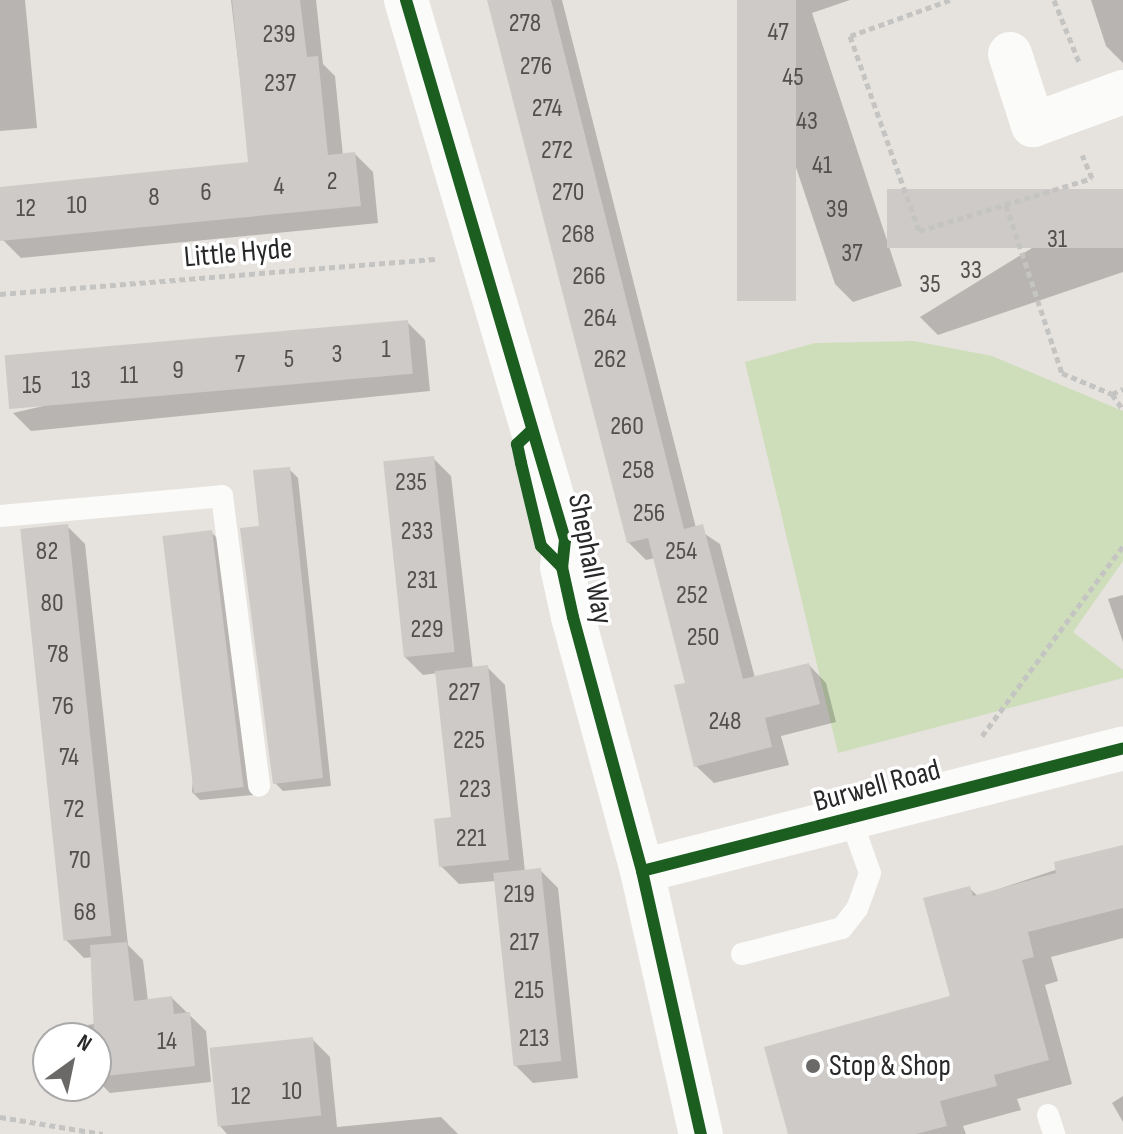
<!DOCTYPE html>
<style>
body{margin:0}
#map{position:relative;width:1123px;height:1134px;overflow:hidden;background:#e6e2de;font-family:"Sofia Sans Condensed",sans-serif}
div>[style]{position:absolute}
.green>*{inset:0;background:#cedeba}
.shadow>*{inset:0;background:#0003}
.building>*{inset:0;background:#cdcac7;transform-origin:0 0}
.path>*{height:5px;margin-top:-2.5px;transform-origin:0;background:repeating-linear-gradient(90deg,#c4c4c3 0 6px,transparent 0 10px)}
.service>*{height:22px;margin:-11px;padding:0 11px;transform-origin:11px;border-radius:11px;background:#fbfbfa}
.minor>*{height:44px;margin:-22px;padding:0 22px;transform-origin:22px;border-radius:22px;background:#fbfbfa}
.tertiary>*{height:44px;margin:-22px;padding:0 22px;transform-origin:22px;border-radius:22px;background:#fbfbfa}
.cycleway>*{height:12px;margin:-6px;padding:0 6px;transform-origin:6px;border-radius:6px;background:#1b5e20}
.dots>*{width:22px;height:22px;translate:-50% -50%;box-sizing:border-box;border:4px solid #fff;border-radius:50%}
span{translate:-50% -50%;white-space:nowrap;text-align:center;line-height:1.15;-webkit-text-stroke:7px #fff;paint-order:stroke}
.number-label{font-size:26px;color:#525150}
.number-label span{-webkit-text-stroke-width:0}
.street-label{font-size:30px;color:#282828}
.poi-label{font-size:30px;color:#282828}
.left{translate:0 -50%;text-align:left}
.north{position:absolute;left:32px;top:1022px;width:80px;height:80px;box-sizing:border-box;background:#fff;border:2px solid #a9a9a9;border-radius:50%;rotate:33deg;font-size:22px;font-weight:700;line-height:32px;text-align:center;color:#282828}
.north::after{content:'';display:block;margin:auto;width:28px;height:36px;background:#6a6968;clip-path:polygon(50% 0,100% 100%,50% 72%,0 100%)}
</style>
<div id="map">
<div class="green">
<div style="clip-path:polygon(914px 341px,992px 356px,1123px 411px,1123px 561px,1073px 632px,1123px 670px,1123px 678px,838px 753px,745px 362px,815px 343px)"></div>
</div>
<div class="shadow">
<div style="clip-path:polygon(0 0,25px 0,37px 128px,0 131px)"></div>
<div style="clip-path:polygon(231px 0,316px 0,323px 64px,335px 76px,343px 156px,355px 154px,373px 172px,378px 223px,21px 258px,3px 240px,0 189px,250px 164px)"></div>
<div style="clip-path:polygon(490px 0,562px 0,696px 528px,720px 544px,755px 678px,809px 665px,826px 683px,836px 722px,781px 736px,789px 765px,714px 783px,696px 766px,687px 684px,655px 558px,646px 560px,628px 542px)"></div>
<div style="clip-path:polygon(740px 0,850px 0,812px 13px,902px 286px,853px 302px,835px 284px)"></div>
<div style="clip-path:polygon(1091px 0,1123px 0,1123px 63px,1106px 46px)"></div>
<div style="clip-path:polygon(1123px 192px,1123px 272px,938px 335px,920px 317px)"></div>
<div style="clip-path:polygon(407px 322px,425px 340px,430px 391px,31px 431px,13px 413px)"></div>
<div style="clip-path:polygon(433px 458px,451px 476px,473px 669px,487px 667px,505px 685px,525px 872px,540px 870px,558px 888px,578px 1078px,533px 1083px,515px 1065px,496px 881px,459px 884px,441px 866px,453px 819px,438px 673px,423px 675px,405px 657px)"></div>
<div style="clip-path:polygon(289px 469px,298px 478px,331px 786px,283px 791px,275px 783px,261px 528px)"></div>
<div style="clip-path:polygon(67px 526px,85px 544px,128px 945px,143px 960px,148px 1001px,172px 998px,206px 1031px,211px 1082px,110px 1093px,96px 1079px,96px 1038px,88px 1025px,100px 1023px,93px 957px,84px 958px,66px 940px)"></div>
<div style="clip-path:polygon(212px 533px,220px 541px,253px 795px,200px 800px,192px 792px)"></div>
<div style="clip-path:polygon(1123px 595px,1123px 642px,1108px 599px)"></div>
<div style="clip-path:polygon(1123px 847px,1123px 938px,1051px 957px,1058px 981px,1045px 985px,1072px 1084px,1017px 1099px,1021px 1110px,963px 1126px,966px 1134px,790px 1134px,952px 998px,969px 888px,978px 896px)"></div>
<div style="clip-path:polygon(312px 1039px,330px 1057px,337px 1127px,441px 1117px,458px 1134px,227px 1134px,220px 1126px)"></div>
<div style="clip-path:polygon(1123px 1096px,1123px 1122px,1112px 1103px)"></div>
</div>
<div class="building">
<div style="clip-path:polygon(232px 0,300px 0,307px 57px,318px 56px,328px 155px,355px 152px,361px 206px,0 241px,0 187px,248px 162px)"></div>
<div style="clip-path:polygon(487px 0,551px 0,684px 529px,703px 524px,743px 679px,809px 663px,820px 704px,765px 718px,772px 747px,694px 767px,674px 685px,685px 683px,648px 538px,627px 543px)"></div>
<div style="left:737px;top:0;width:59px;height:301px"></div>
<div style="left:1123px;top:189px;width:59px;height:236px;rotate:90deg"></div>
<div style="left:408px;top:320px;width:54px;height:405px;rotate:85deg"></div>
<div style="left:434px;top:456px;width:197px;height:51px;rotate:84deg"></div>
<div style="clip-path:polygon(290px 467px,323px 778px,273px 784px,240px 528px,259px 526px,253px 470px)"></div>
<div style="left:68px;top:524px;width:414px;height:48px;rotate:84deg"></div>
<div style="left:212px;top:530px;width:259px;height:50px;rotate:83deg"></div>
<div style="clip-path:polygon(488px 665px,509px 860px,439px 867px,434px 819px,451px 817px,435px 671px)"></div>
<div style="clip-path:polygon(1123px 845px,1123px 908px,1028px 932px,1034px 957px,1022px 960px,1049px 1060px,994px 1075px,997px 1086px,940px 1101px,947px 1126px,916px 1134px,788px 1134px,764px 1047px,950px 996px,923px 898px,970px 886px,973px 896px,1056px 873px,1054px 862px)"></div>
<div style="left:541px;top:868px;width:194px;height:48px;rotate:84deg"></div>
<div style="clip-path:polygon(127px 942px,134px 1001px,172px 996px,174px 1014px,190px 1012px,195px 1066px,96px 1077px,90px 945px)"></div>
<div style="left:313px;top:1037px;width:79px;height:104px;rotate:84deg"></div>
</div>
<div class="path">
<div style="left:950px;top:0;width:106px;rotate:160.2deg"></div>
<div style="left:850px;top:36px;width:207px;rotate:70.5deg"></div>
<div style="left:919px;top:231px;width:181px;rotate:-17deg"></div>
<div style="left:1092px;top:178px;width:25px;rotate:-113deg"></div>
<div style="left:1054px;top:0;width:67px;rotate:68deg"></div>
<div style="left:1006px;top:205px;width:177px;rotate:71.6deg"></div>
<div style="left:1062px;top:373px;width:54px;rotate:22.8deg"></div>
<div style="left:1112px;top:394px;width:19px;rotate:55deg"></div>
<div style="left:0;top:294px;width:439px;rotate:-4.6deg"></div>
<div style="left:1112px;top:394px;width:12px;rotate:-24deg"></div>
<div style="left:982px;top:736px;width:237px;rotate:-53.4deg"></div>
<div style="left:0;top:1117px;width:104px;rotate:9.4deg"></div>
</div>
<div class="service">
<div style="left:0;top:516px;width:223px;rotate:-5.1deg"></div>
<div style="left:222px;top:496px;width:292px;rotate:82.7deg"></div>
<div style="left:742px;top:954px;width:103px;rotate:-14.6deg"></div>
<div style="left:842px;top:928px;width:24px;rotate:-52deg"></div>
<div style="left:857px;top:909px;width:38px;rotate:-70deg"></div>
<div style="left:870px;top:873px;width:56px;rotate:-109.7deg"></div>
<div style="left:1048px;top:1115px;width:20px;rotate:72deg"></div>
</div>
<div class="minor">
<div style="left:1010px;top:54px;width:75px;rotate:72.1deg"></div>
<div style="left:1033px;top:125px;width:96px;rotate:-20.1deg"></div>
<div style="left:642px;top:871px;width:496px;rotate:-14.3deg"></div>
</div>
<div class="tertiary">
<div style="left:406px;top:0;width:563px;rotate:73.59deg"></div>
<div style="left:565px;top:540px;width:27px;rotate:96deg"></div>
<div style="left:562px;top:567px;width:51px;rotate:77.6deg"></div>
<div style="left:573px;top:617px;width:263px;rotate:74.8deg"></div>
<div style="left:642px;top:871px;width:270px;rotate:77.4deg"></div>
</div>
<div class="cycleway">
<div style="left:406px;top:0;width:563px;rotate:73.59deg"></div>
<div style="left:565px;top:540px;width:27px;rotate:96deg"></div>
<div style="left:562px;top:567px;width:51px;rotate:77.6deg"></div>
<div style="left:573px;top:617px;width:263px;rotate:74.8deg"></div>
<div style="left:642px;top:871px;width:270px;rotate:77.4deg"></div>
<div style="left:530px;top:432px;width:18px;rotate:137deg"></div>
<div style="left:517px;top:444px;width:19px;rotate:78deg"></div>
<div style="left:521px;top:463px;width:85px;rotate:76.5deg"></div>
<div style="left:541px;top:546px;width:30px;rotate:45deg"></div>
<div style="left:642px;top:871px;width:496px;rotate:-14.3deg"></div>
</div>
<div class="dots">
<div style="left:813px;top:1066px;background:#6a6968"></div>
</div>
<div class="number-label">
<span style="left:525px;top:24px">278</span>
<span style="left:778px;top:33px">47</span>
<span style="left:279px;top:35px">239</span>
<span style="left:536px;top:67px">276</span>
<span style="left:793px;top:78px">45</span>
<span style="left:280px;top:84px">237</span>
<span style="left:547px;top:109px">274</span>
<span style="left:807px;top:122px">43</span>
<span style="left:557px;top:151px">272</span>
<span style="left:822px;top:166px">41</span>
<span style="left:332px;top:182px">2</span>
<span style="left:279px;top:187px">4</span>
<span style="left:206px;top:193px">6</span>
<span style="left:568px;top:193px">270</span>
<span style="left:154px;top:198px">8</span>
<span style="left:77px;top:206px">10</span>
<span style="left:26px;top:209px">12</span>
<span style="left:837px;top:210px">39</span>
<span style="left:578px;top:235px">268</span>
<span style="left:1057px;top:240px">31</span>
<span style="left:852px;top:254px">37</span>
<span style="left:971px;top:271px">33</span>
<span style="left:589px;top:277px">266</span>
<span style="left:930px;top:285px">35</span>
<span style="left:600px;top:319px">264</span>
<span style="left:386px;top:350px">1</span>
<span style="left:337px;top:355px">3</span>
<span style="left:289px;top:360px">5</span>
<span style="left:610px;top:360px">262</span>
<span style="left:240px;top:365px">7</span>
<span style="left:178px;top:371px">9</span>
<span style="left:129px;top:376px">11</span>
<span style="left:81px;top:381px">13</span>
<span style="left:32px;top:386px">15</span>
<span style="left:627px;top:427px">260</span>
<span style="left:638px;top:471px">258</span>
<span style="left:411px;top:483px">235</span>
<span style="left:649px;top:514px">256</span>
<span style="left:417px;top:532px">233</span>
<span style="left:47px;top:552px">82</span>
<span style="left:681px;top:552px">254</span>
<span style="left:422px;top:581px">231</span>
<span style="left:692px;top:596px">252</span>
<span style="left:52px;top:604px">80</span>
<span style="left:427px;top:630px">229</span>
<span style="left:703px;top:638px">250</span>
<span style="left:58px;top:655px">78</span>
<span style="left:464px;top:693px">227</span>
<span style="left:63px;top:707px">76</span>
<span style="left:725px;top:722px">248</span>
<span style="left:469px;top:741px">225</span>
<span style="left:69px;top:758px">74</span>
<span style="left:475px;top:790px">223</span>
<span style="left:74px;top:810px">72</span>
<span style="left:471px;top:839px">221</span>
<span style="left:80px;top:861px">70</span>
<span style="left:519px;top:895px">219</span>
<span style="left:85px;top:913px">68</span>
<span style="left:524px;top:943px">217</span>
<span style="left:529px;top:991px">215</span>
<span style="left:534px;top:1039px">213</span>
<span style="left:167px;top:1042px">14</span>
<span style="left:292px;top:1092px">10</span>
<span style="left:241px;top:1097px">12</span>
</div>
<div class="street-label">
<span style="left:238px;top:253px;rotate:-5deg">Little Hyde</span>
<span style="left:590px;top:559px;rotate:79deg">Shephall Way</span>
<span style="left:877px;top:786px;rotate:-15deg">Burwell Road</span>
</div>
<div class="poi-label">
<span class="left" style="left:829px;top:1066px">Stop &amp; Shop</span>
</div>
<div class="north">N</div>
</div>
